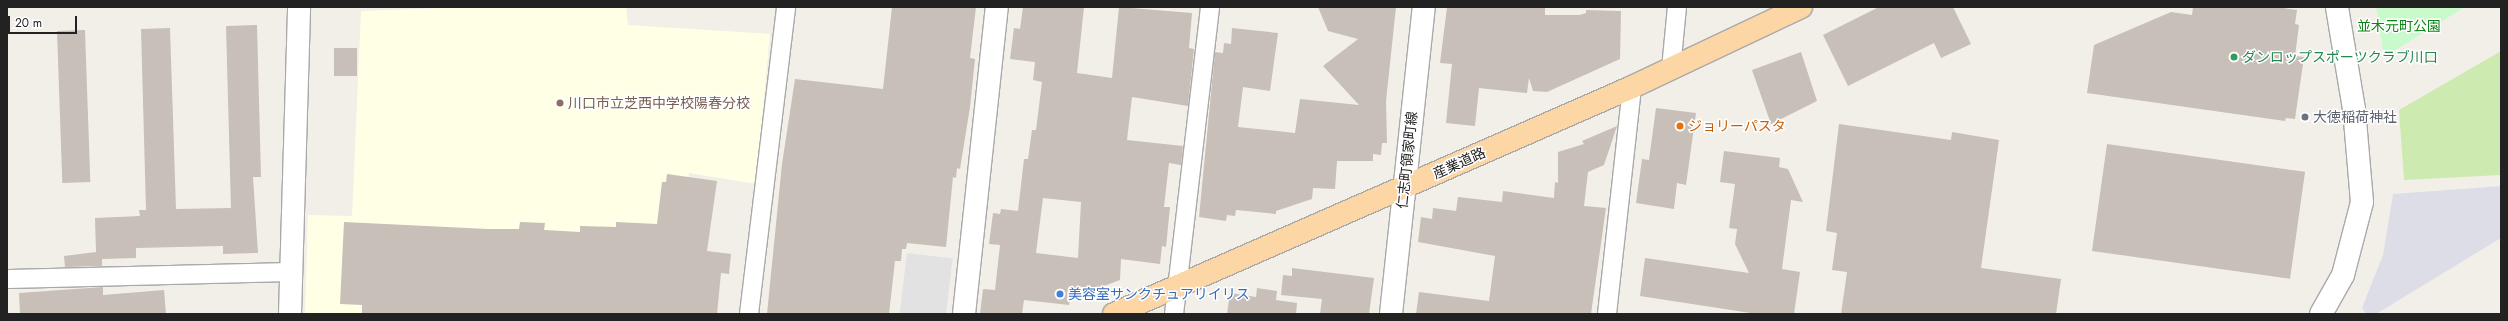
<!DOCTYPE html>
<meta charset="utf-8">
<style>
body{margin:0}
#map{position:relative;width:2508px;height:321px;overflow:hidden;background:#f2efe9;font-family:Jost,"Noto Sans JP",sans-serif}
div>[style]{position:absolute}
.education>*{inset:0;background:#ffffe5}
.grass>*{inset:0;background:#cdebb0}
.park>*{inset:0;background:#c8facc}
.parking>*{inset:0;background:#e2e2e2;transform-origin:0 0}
.plaza>*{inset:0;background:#dddde8}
.building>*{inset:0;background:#c7bfb8;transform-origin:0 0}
.roads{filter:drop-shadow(1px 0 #a9a9a9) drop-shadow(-1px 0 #a9a9a9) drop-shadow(0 1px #a9a9a9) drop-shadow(0 -1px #a9a9a9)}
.minor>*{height:18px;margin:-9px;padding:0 9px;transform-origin:9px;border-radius:9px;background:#fff}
.tertiary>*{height:22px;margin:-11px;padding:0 11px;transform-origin:11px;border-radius:11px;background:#fff}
.primary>*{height:22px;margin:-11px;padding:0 11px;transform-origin:11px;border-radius:11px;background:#fcd6a4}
.dots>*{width:11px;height:11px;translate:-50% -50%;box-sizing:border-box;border:2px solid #fff;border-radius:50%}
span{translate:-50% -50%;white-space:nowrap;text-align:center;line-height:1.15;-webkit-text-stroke:3px #fff;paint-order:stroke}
.park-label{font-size:14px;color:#0c8416}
.leisure-label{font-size:14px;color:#27864d}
.left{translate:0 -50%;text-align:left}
.education-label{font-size:14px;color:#785e54}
.worship-label{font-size:14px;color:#5b616d}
.food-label{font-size:14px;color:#c56008}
.street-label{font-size:14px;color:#222}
.shop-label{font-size:14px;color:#366cbe}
.frame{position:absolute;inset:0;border:8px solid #222;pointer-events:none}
.scale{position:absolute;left:8px;top:16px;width:69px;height:18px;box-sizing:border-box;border:2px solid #222;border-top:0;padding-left:5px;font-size:12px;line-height:14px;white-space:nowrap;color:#222;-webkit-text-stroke:3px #fff;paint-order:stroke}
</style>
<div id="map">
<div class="education">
<div style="clip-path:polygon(470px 7px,626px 7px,628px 25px,770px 34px,756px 184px,689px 173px,681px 247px,686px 314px,305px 314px,308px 215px,352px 216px,361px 11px)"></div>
</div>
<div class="grass">
<div style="clip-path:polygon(2501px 51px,2501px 175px,2404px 180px,2399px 110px)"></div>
</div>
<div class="park">
<div style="clip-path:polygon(2376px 7px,2465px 7px,2384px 57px)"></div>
</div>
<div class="parking">
<div style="left:907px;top:253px;width:46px;height:61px;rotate:7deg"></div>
</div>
<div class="plaza">
<div style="clip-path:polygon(2501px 186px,2501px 238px,2376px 314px,2366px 314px,2362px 308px,2383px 255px,2393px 194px)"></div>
</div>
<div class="building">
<div style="clip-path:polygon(892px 7px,976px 7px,970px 58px,975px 59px,970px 107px,960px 169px,957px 168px,956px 178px,953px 177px,946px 247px,907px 243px,906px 249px,902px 249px,901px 261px,895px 261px,889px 314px,767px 314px,782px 164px,795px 79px,883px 89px)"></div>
<div style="clip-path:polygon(evenodd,1023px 7px,1084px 7px,1077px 73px,1112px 78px,1119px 7px,1192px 13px,1189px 48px,1194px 49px,1188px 106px,1132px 97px,1127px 140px,1183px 146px,1181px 165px,1169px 163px,1164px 207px,1170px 207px,1166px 247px,1162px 246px,1160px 264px,1121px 259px,1120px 280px,1070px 299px,1069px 305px,1024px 300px,1022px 314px,980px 314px,983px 289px,995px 290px,1000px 245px,989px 244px,993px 213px,1000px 214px,1001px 209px,1018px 211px,1024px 159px,1028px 159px,1032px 130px,1036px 130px,1042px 82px,1033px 80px,1035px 62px,1010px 59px,1014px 28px,1020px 29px,1023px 7px,1043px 198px,1081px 202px,1078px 258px,1036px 253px,1043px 198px)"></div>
<div style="clip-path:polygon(1318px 7px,1396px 7px,1386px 101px,1387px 143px,1382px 143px,1381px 155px,1373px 154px,1373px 161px,1337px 161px,1335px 189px,1313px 188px,1312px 199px,1276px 211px,1276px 214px,1236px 210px,1235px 216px,1227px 215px,1226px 221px,1199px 217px,1215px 52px,1223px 53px,1224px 43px,1231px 44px,1232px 28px,1278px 33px,1270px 91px,1243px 87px,1238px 127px,1295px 133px,1300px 99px,1359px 105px,1323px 66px,1358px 39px,1328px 31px)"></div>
<div style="clip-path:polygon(1447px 7px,1545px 7px,1545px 15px,1580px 15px,1586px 13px,1586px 10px,1621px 11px,1620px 59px,1547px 92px,1533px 91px,1529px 78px,1527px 93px,1479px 88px,1475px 126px,1446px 123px,1452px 64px,1440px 63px)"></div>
<div style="clip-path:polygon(1879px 7px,1953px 7px,1971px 44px,1941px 58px,1934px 43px,1848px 86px,1823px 35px)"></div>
<div style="clip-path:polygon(2193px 7px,2276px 7px,2297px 10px,2295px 24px,2299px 25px,2295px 56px,2304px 57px,2295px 119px,2286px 118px,2285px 121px,2087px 93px,2094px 45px,2171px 12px,2192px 15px)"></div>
<div style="clip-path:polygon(257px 25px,261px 177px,253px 177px,258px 253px,223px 254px,223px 246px,136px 248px,136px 258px,102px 259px,102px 266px,65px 267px,64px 256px,96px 252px,95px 218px,140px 216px,139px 210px,146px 210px,141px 29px,170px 28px,176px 209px,231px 208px,226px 26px)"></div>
<div style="left:85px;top:30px;width:152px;height:28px;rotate:88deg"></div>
<div style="left:334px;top:48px;width:23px;height:28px"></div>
<div style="clip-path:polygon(1801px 52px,1817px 101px,1771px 124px,1752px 70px)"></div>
<div style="clip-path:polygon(1656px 108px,1696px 113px,1686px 185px,1677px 183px,1674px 209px,1636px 203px,1642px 159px,1649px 160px)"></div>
<div style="clip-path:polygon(1839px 124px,1951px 140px,1952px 132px,1999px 140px,1981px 268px,2061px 279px,2056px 314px,1841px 314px,1847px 272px,1832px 270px,1837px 233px,1826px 231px)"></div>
<div style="clip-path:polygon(1617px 126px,1604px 165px,1588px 172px,1584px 206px,1606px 208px,1591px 314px,1416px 314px,1419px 292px,1489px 301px,1495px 256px,1418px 242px,1421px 217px,1432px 219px,1433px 208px,1456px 211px,1458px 197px,1502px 202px,1503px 191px,1554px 198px,1555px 182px,1558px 183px,1558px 152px,1584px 144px,1582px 141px)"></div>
<div style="left:2107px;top:144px;width:200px;height:108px;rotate:8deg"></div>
<div style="clip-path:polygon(1724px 151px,1780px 158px,1779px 167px,1788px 169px,1803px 202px,1791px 200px,1782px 269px,1800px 272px,1794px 314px,1757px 314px,1640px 296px,1645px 258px,1749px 273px,1735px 244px,1737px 229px,1729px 228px,1735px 184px,1720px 182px)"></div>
<div style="clip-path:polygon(667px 174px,717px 181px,707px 251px,731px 254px,729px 274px,721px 273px,717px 314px,362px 314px,362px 305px,340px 304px,344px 222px,488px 229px,519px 229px,520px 222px,545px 223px,544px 230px,580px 232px,580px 226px,616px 227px,616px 222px,657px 224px,662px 182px,666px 182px)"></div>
<div style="clip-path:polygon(1292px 268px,1374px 278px,1369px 314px,1320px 314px,1322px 299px,1281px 295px,1283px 275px,1292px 276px)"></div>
<div style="clip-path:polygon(103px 287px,103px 295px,164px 290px,166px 314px,20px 314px,19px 293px)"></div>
<div style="clip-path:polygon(1257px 288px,1277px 291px,1276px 300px,1297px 303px,1296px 314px,1227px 314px,1230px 293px,1256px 297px)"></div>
</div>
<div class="roads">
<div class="minor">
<div style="left:1671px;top:69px;width:62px;rotate:-84.5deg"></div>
<div style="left:7px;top:279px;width:284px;rotate:-1.4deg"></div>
<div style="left:749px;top:314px;width:309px;rotate:-83.1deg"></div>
<div style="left:1174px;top:314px;width:309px;rotate:-83.3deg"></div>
<div style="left:1607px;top:314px;width:228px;rotate:-83.7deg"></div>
</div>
<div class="tertiary">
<div style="left:290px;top:314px;width:307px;rotate:-88.3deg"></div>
<div style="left:964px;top:314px;width:309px;rotate:-83.9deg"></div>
<div style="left:1391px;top:314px;width:309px;rotate:-83.9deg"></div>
<div style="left:2321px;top:314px;width:45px;rotate:-60.6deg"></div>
<div style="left:2343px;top:275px;width:75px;rotate:-75.4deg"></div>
<div style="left:2362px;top:202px;width:93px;rotate:-94.9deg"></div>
<div style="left:2354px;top:109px;width:103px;rotate:-99.5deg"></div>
</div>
<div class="primary">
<div style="left:1114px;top:314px;width:566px;rotate:-23.66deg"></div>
<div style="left:1632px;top:87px;width:187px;rotate:-25.3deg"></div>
</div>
</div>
<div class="dots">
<div style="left:2234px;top:57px;background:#2e9e5b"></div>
<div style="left:560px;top:103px;background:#8d6e63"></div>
<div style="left:2305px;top:117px;background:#6b7280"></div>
<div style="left:1680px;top:126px;background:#e8710a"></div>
<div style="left:1060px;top:294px;background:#3f7fe0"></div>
</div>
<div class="park-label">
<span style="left:2399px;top:26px">並木元町公園</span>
</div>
<div class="leisure-label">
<span class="left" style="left:2242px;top:57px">ダンロップスポーツクラブ川口</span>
</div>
<div class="education-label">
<span class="left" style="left:568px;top:103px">川口市立芝西中学校陽春分校</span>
</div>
<div class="worship-label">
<span class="left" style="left:2313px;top:117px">大徳稲荷神社</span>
</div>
<div class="food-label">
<span class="left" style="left:1688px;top:126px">ジョリーパスタ</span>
</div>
<div class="street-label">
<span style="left:1407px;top:160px;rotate:-84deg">仁志町領家町線</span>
<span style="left:1459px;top:163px;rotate:-24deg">産業道路</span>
</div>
<div class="shop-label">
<span class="left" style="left:1068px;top:294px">美容室サンクチュアリイリス</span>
</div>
<div class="frame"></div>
<div class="scale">20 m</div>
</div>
